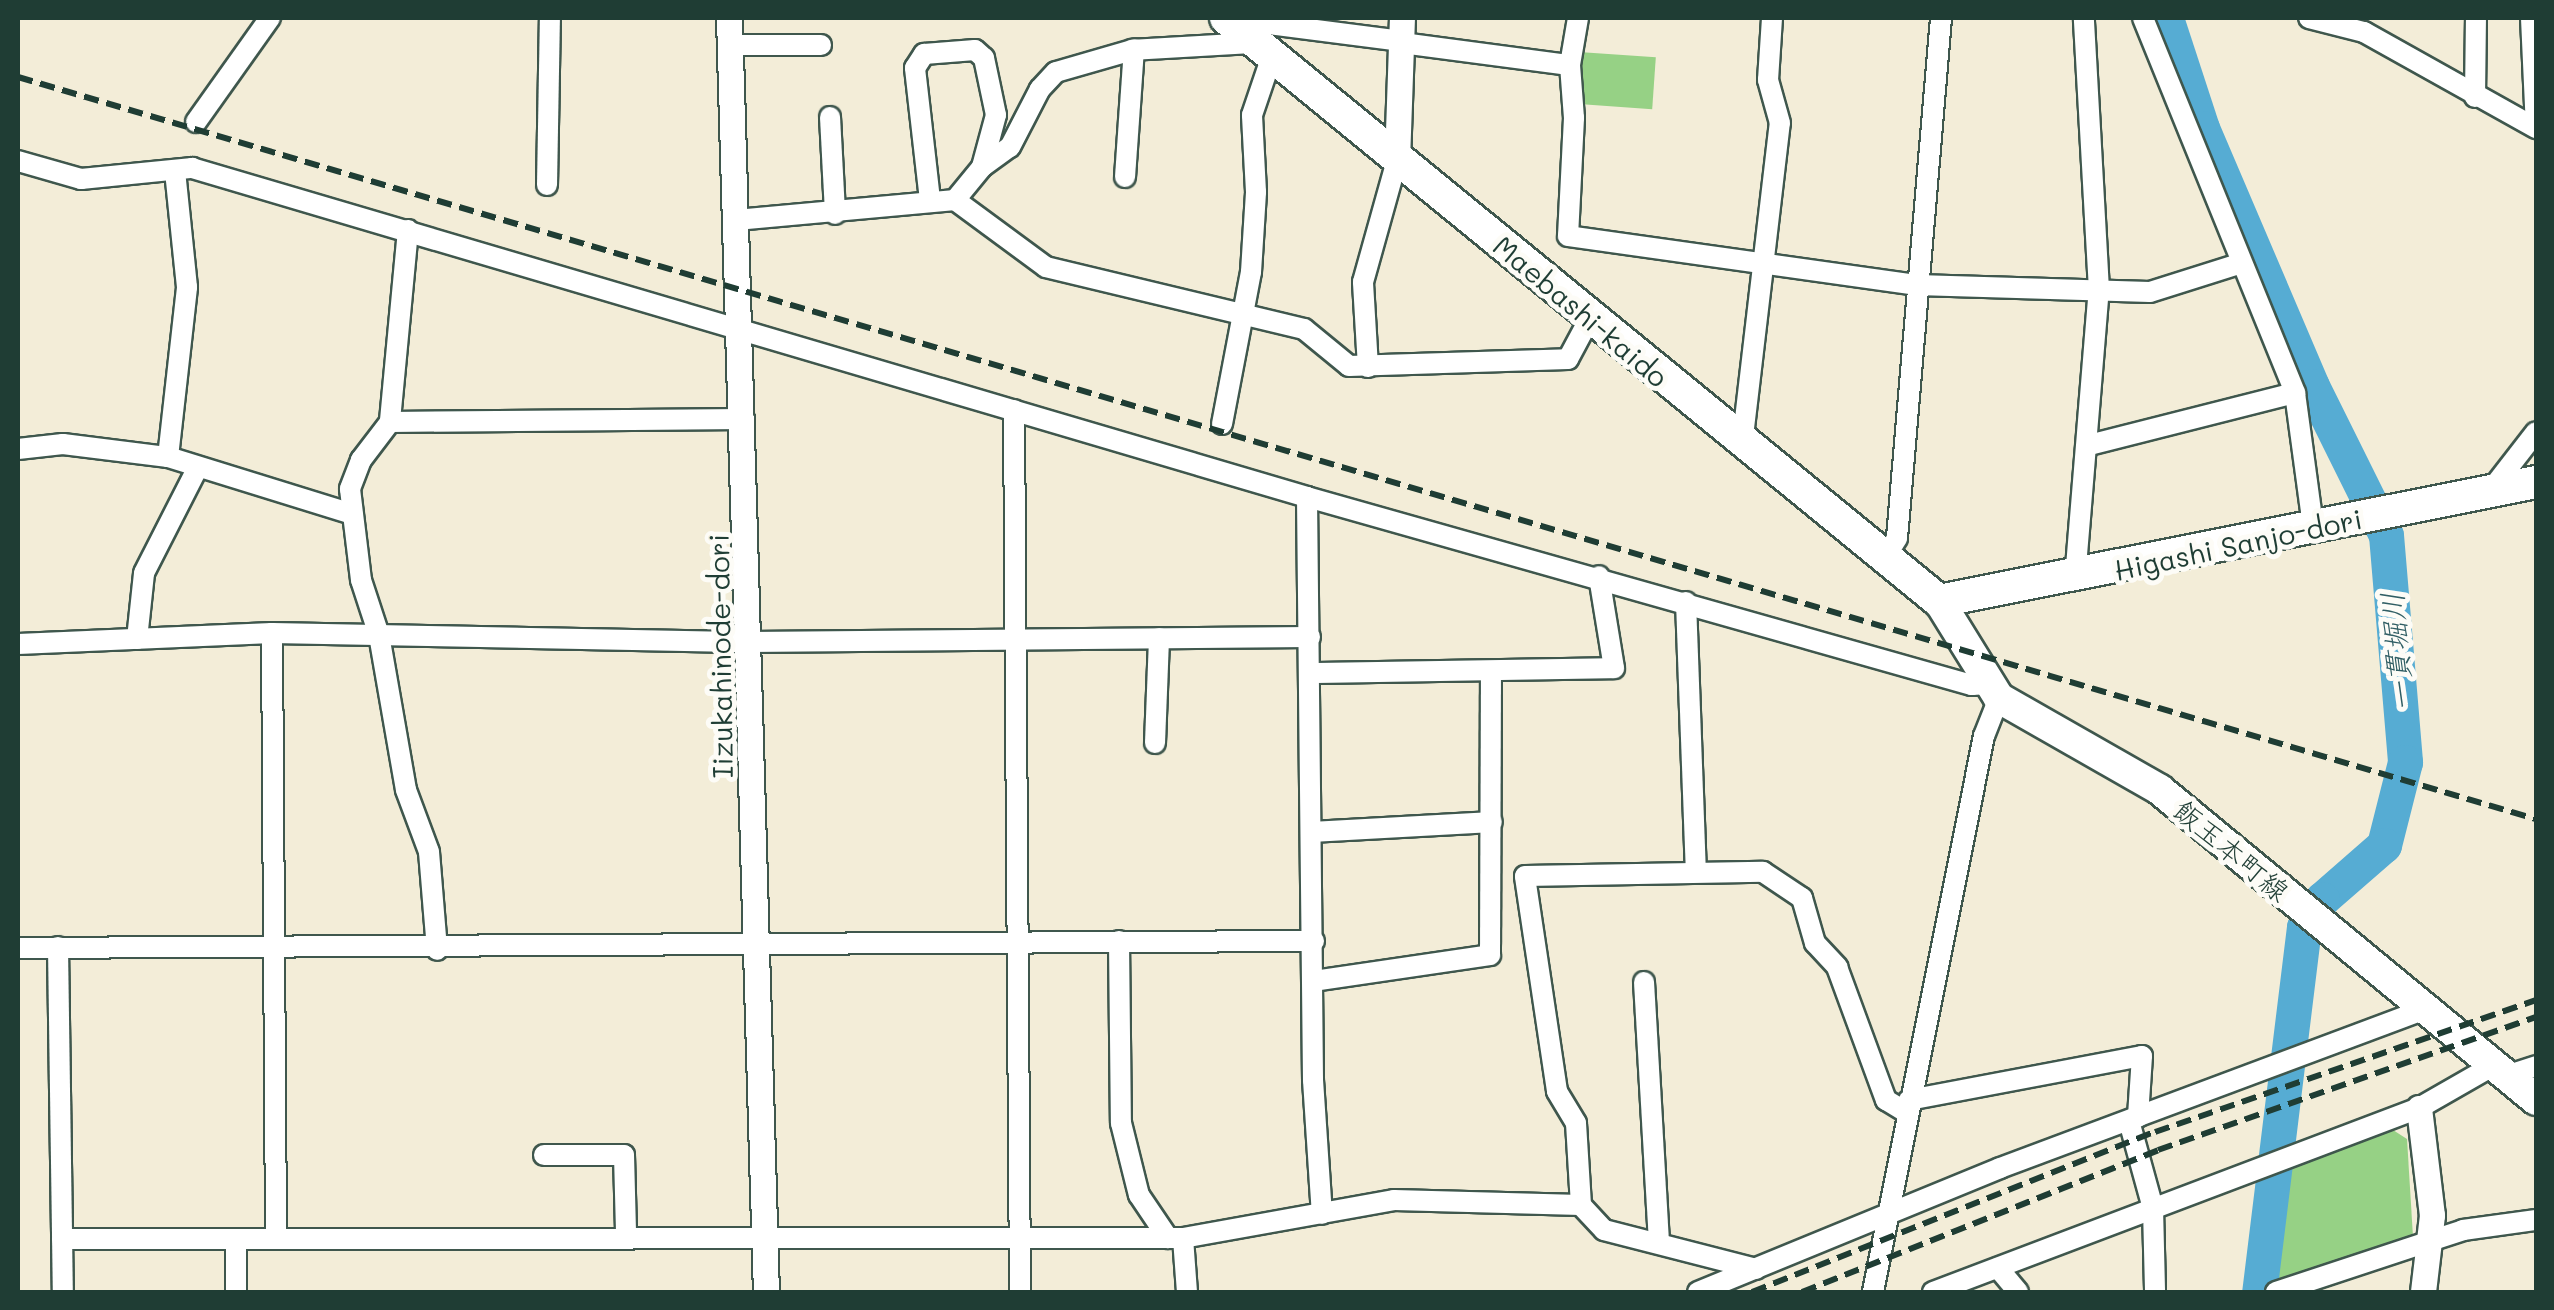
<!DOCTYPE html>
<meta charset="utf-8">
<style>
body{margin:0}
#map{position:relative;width:2554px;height:1310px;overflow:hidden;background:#f3edd8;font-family:Mali,"Klee One",sans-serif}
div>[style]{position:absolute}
.green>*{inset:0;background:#96d185;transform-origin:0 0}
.river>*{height:35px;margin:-17.5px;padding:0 17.5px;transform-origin:17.5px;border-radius:17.5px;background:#56acd3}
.roads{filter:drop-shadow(2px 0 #3f574d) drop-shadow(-2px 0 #3f574d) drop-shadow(0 2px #3f574d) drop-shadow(0 -2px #3f574d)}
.minor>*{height:20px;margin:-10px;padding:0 10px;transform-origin:10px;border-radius:10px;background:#fff}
.tertiary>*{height:25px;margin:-12.5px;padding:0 12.5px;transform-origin:12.5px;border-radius:12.5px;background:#fff}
.secondary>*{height:30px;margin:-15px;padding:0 15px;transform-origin:15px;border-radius:15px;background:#fff}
.primary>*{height:32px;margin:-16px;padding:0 16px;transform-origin:16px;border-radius:16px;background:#fff}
.rail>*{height:6px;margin-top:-3px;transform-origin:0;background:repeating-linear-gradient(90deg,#1f3d34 0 15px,transparent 0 23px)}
span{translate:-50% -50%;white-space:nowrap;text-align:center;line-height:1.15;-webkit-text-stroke:10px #fdfcf7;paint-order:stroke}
.street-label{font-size:28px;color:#1f3d34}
.water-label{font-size:30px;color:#305e64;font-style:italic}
.frame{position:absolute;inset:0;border:20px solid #1f3d34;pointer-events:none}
</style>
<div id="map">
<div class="green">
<div style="left:1579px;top:52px;width:77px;height:52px;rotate:4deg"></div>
<div style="clip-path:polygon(2393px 1130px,2407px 1139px,2413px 1237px,2272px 1281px,2287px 1167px)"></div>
</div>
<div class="river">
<div style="left:2166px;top:18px;width:116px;rotate:71.9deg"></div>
<div style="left:2202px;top:128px;width:280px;rotate:66.9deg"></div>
<div style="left:2312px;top:386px;width:166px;rotate:63.6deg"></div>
<div style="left:2386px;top:535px;width:228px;rotate:85.2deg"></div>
<div style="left:2405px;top:762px;width:86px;rotate:104.2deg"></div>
<div style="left:2384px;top:845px;width:82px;rotate:138.9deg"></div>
<div style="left:2322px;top:899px;width:33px;rotate:123deg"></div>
<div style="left:2304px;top:927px;width:368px;rotate:97deg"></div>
</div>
<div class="roads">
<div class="minor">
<div style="left:1578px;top:18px;width:48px;rotate:99.7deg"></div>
<div style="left:1570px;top:65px;width:53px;rotate:85.7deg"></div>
<div style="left:1574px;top:118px;width:118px;rotate:92.9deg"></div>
<div style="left:1568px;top:236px;width:352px;rotate:8deg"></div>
<div style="left:1917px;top:285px;width:233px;rotate:1.7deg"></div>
<div style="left:2150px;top:292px;width:93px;rotate:-17.5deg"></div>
<div style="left:2143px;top:18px;width:405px;rotate:67.9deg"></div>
<div style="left:2295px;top:393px;width:135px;rotate:82.3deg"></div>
<div style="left:2309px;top:18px;width:57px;rotate:14.3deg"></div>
<div style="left:2364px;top:32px;width:197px;rotate:29.2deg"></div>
<div style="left:2531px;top:18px;width:109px;rotate:87.4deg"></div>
<div style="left:1230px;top:19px;width:173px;rotate:7.3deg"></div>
<div style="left:1402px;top:43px;width:169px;rotate:7.5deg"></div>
<div style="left:730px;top:45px;width:91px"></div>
<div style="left:2475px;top:97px;width:79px;rotate:-89.3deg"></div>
<div style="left:830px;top:117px;width:97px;rotate:87deg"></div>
<div style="left:196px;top:122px;width:128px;rotate:-54.6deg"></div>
<div style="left:18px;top:161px;width:66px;rotate:15.9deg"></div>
<div style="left:81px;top:179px;width:112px;rotate:-5.7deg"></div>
<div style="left:192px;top:168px;width:1163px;rotate:16.44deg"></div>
<div style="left:1307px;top:497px;width:691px;rotate:15.79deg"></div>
<div style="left:1972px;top:685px;width:17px;rotate:-3deg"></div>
<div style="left:1125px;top:177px;width:128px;rotate:-86deg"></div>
<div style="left:547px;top:185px;width:167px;rotate:-89deg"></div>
<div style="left:930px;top:200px;width:133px;rotate:-96.5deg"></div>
<div style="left:915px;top:68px;width:17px;rotate:-57deg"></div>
<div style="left:924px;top:54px;width:51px;rotate:-4.5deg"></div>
<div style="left:975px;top:50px;width:12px;rotate:42deg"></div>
<div style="left:984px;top:58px;width:58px;rotate:78.1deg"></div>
<div style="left:996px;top:115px;width:54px;rotate:105.1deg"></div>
<div style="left:955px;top:200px;width:113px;rotate:36.4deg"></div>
<div style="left:1046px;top:267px;width:265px;rotate:13.5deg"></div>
<div style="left:1304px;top:329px;width:58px;rotate:39.4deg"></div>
<div style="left:1349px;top:366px;width:219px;rotate:-1.8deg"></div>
<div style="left:1568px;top:359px;width:47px;rotate:-61.8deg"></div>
<div style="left:736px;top:220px;width:220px;rotate:-5.2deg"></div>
<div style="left:955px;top:200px;width:43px;rotate:-50.7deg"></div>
<div style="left:982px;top:167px;width:34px;rotate:-36deg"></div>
<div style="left:1010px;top:147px;width:65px;rotate:-62.7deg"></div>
<div style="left:1040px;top:89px;width:23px;rotate:-47deg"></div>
<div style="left:1056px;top:72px;width:79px;rotate:-16.1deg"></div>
<div style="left:1132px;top:50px;width:123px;rotate:-3.3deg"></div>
<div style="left:408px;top:230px;width:193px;rotate:95.4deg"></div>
<div style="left:390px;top:422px;width:48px;rotate:127.3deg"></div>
<div style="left:361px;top:460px;width:31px;rotate:111deg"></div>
<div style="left:350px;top:489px;width:92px;rotate:83.1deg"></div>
<div style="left:361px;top:580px;width:58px;rotate:71.9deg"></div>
<div style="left:379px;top:635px;width:157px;rotate:80.1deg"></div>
<div style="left:406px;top:790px;width:66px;rotate:69.6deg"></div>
<div style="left:429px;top:852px;width:98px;rotate:85.3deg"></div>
<div style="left:1368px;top:367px;width:85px;rotate:-93.4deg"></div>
<div style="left:1363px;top:282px;width:127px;rotate:-74.4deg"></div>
<div style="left:1014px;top:410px;width:882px;rotate:89.61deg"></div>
<div style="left:390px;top:422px;width:354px;rotate:-0.5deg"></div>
<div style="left:1222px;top:424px;width:155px;rotate:-79.2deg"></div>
<div style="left:1251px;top:272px;width:80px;rotate:-86.4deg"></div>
<div style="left:1256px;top:192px;width:77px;rotate:-93deg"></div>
<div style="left:1252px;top:115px;width:62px;rotate:-71.3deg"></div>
<div style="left:1742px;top:445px;width:324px;rotate:-83.3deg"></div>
<div style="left:1780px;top:123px;width:45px;rotate:-105.6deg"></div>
<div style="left:1768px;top:80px;width:62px;rotate:-86.3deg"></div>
<div style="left:2089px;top:445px;width:212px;rotate:-14.2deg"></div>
<div style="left:18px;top:449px;width:45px;rotate:-6.3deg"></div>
<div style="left:63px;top:444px;width:106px;rotate:7.1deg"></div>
<div style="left:168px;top:457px;width:193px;rotate:17.2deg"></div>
<div style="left:168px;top:457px;width:171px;rotate:-83.6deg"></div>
<div style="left:187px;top:287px;width:117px;rotate:-95.9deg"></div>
<div style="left:2491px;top:490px;width:73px;rotate:-52.2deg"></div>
<div style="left:1307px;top:497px;width:583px;rotate:89.41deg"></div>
<div style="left:1313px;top:1080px;width:134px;rotate:86.2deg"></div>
<div style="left:1885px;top:558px;width:23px;rotate:-59deg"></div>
<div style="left:1897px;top:538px;width:522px;rotate:-85.16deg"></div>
<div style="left:2075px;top:579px;width:290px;rotate:-85.3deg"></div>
<div style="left:2099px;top:290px;width:272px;rotate:-93.2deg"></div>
<div style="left:1686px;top:602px;width:268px;rotate:87.9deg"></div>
<div style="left:272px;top:633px;width:606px;rotate:89.62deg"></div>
<div style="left:137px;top:639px;width:66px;rotate:-83.9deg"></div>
<div style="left:144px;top:573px;width:119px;rotate:-63deg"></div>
<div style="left:18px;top:644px;width:254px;rotate:-2.5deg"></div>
<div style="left:272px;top:633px;width:477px;rotate:1.1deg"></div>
<div style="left:749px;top:642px;width:561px;rotate:-0.51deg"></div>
<div style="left:1311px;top:673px;width:303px;rotate:-0.9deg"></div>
<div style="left:1614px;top:668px;width:93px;rotate:-99.3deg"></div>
<div style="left:1155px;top:743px;width:105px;rotate:-87.8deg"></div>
<div style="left:1312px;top:832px;width:180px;rotate:-3.2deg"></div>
<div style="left:1119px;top:941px;width:182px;rotate:89.4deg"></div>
<div style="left:1121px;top:1123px;width:74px;rotate:76deg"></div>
<div style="left:1139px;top:1195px;width:52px;rotate:56deg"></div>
<div style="left:58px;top:947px;width:345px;rotate:89.2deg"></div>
<div style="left:18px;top:948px;width:1296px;rotate:-0.31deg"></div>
<div style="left:1314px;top:981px;width:178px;rotate:-8.4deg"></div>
<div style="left:1490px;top:955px;width:284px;rotate:-89.8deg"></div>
<div style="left:1644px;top:982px;width:260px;rotate:86.7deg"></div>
<div style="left:2506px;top:1076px;width:32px;rotate:-18deg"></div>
<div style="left:1909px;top:1100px;width:237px;rotate:-10.7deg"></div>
<div style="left:2142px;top:1056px;width:61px;rotate:93.8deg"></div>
<div style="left:2129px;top:1121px;width:90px;rotate:74.6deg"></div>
<div style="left:2153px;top:1208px;width:84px;rotate:88.6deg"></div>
<div style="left:544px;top:1155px;width:80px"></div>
<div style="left:624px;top:1155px;width:79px;rotate:88.5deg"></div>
<div style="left:1183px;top:1238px;width:54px;rotate:85.8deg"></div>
<div style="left:62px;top:1239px;width:1121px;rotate:-0.05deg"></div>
<div style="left:1183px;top:1238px;width:214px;rotate:-10.2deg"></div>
<div style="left:1394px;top:1200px;width:187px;rotate:1.5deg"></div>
<div style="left:236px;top:1239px;width:53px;rotate:90deg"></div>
<div style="left:1998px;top:1268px;width:31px;rotate:50deg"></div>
<div style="left:1756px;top:1269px;width:157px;rotate:-165.6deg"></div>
<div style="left:1604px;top:1230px;width:34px;rotate:-133deg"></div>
<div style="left:1581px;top:1205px;width:82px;rotate:-93.5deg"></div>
<div style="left:1576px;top:1123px;width:37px;rotate:-121deg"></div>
<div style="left:1557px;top:1091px;width:217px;rotate:-98.5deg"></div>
<div style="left:1525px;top:876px;width:238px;rotate:-1deg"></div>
<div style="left:1763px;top:872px;width:47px;rotate:33.7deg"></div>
<div style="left:1802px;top:898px;width:47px;rotate:73.9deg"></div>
<div style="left:1815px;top:943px;width:33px;rotate:47deg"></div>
<div style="left:1837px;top:967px;width:142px;rotate:69.8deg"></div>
<div style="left:1886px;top:1100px;width:23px;rotate:31deg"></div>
<div style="left:1698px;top:1292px;width:326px;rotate:-22.3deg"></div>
<div style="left:2000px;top:1168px;width:456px;rotate:-20.5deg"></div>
<div style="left:1873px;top:1292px;width:567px;rotate:-78.71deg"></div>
<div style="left:1984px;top:736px;width:41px;rotate:-68.5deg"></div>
<div style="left:1933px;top:1292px;width:520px;rotate:-20.74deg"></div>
<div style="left:2419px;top:1108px;width:86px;rotate:-29.8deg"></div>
<div style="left:2276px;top:1292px;width:197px;rotate:-18.3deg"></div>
<div style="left:2463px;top:1230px;width:74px;rotate:-7.8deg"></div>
</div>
<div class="tertiary">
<div style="left:729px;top:18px;width:1275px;rotate:88.34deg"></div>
<div style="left:1397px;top:160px;width:142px;rotate:-88deg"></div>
<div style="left:2419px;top:1108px;width:108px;rotate:83.1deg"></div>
<div style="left:2432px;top:1215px;width:78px;rotate:96.7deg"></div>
</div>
<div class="secondary">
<div style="left:1939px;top:601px;width:114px;rotate:58.3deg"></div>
<div style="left:1999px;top:698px;width:185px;rotate:29.7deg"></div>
<div style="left:2160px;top:790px;width:487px;rotate:39.5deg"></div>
</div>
<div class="primary">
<div style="left:1226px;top:18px;width:921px;rotate:39.27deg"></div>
<div style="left:1939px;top:601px;width:609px;rotate:-11.27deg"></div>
</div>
</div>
<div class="rail">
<div style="left:18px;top:77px;width:2625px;rotate:16.42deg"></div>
<div style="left:1752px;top:1292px;width:434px;rotate:-21.7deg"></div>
<div style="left:2155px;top:1132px;width:403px;rotate:-19.1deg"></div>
<div style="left:1802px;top:1292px;width:383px;rotate:-21.7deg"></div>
<div style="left:2158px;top:1150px;width:401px;rotate:-19.4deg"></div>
</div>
<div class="street-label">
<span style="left:1581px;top:311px;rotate:40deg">Maebashi-kaido</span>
<span style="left:2238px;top:544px;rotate:-12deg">Higashi Sanjo-dori</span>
<span style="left:720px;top:656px;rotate:-91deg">Iizukahinode-dori</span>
<span style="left:2232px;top:850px;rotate:40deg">飯玉本町線</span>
</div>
<div class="water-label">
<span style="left:2396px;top:652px;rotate:-95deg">一貫堀川</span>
</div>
<div class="frame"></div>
</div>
